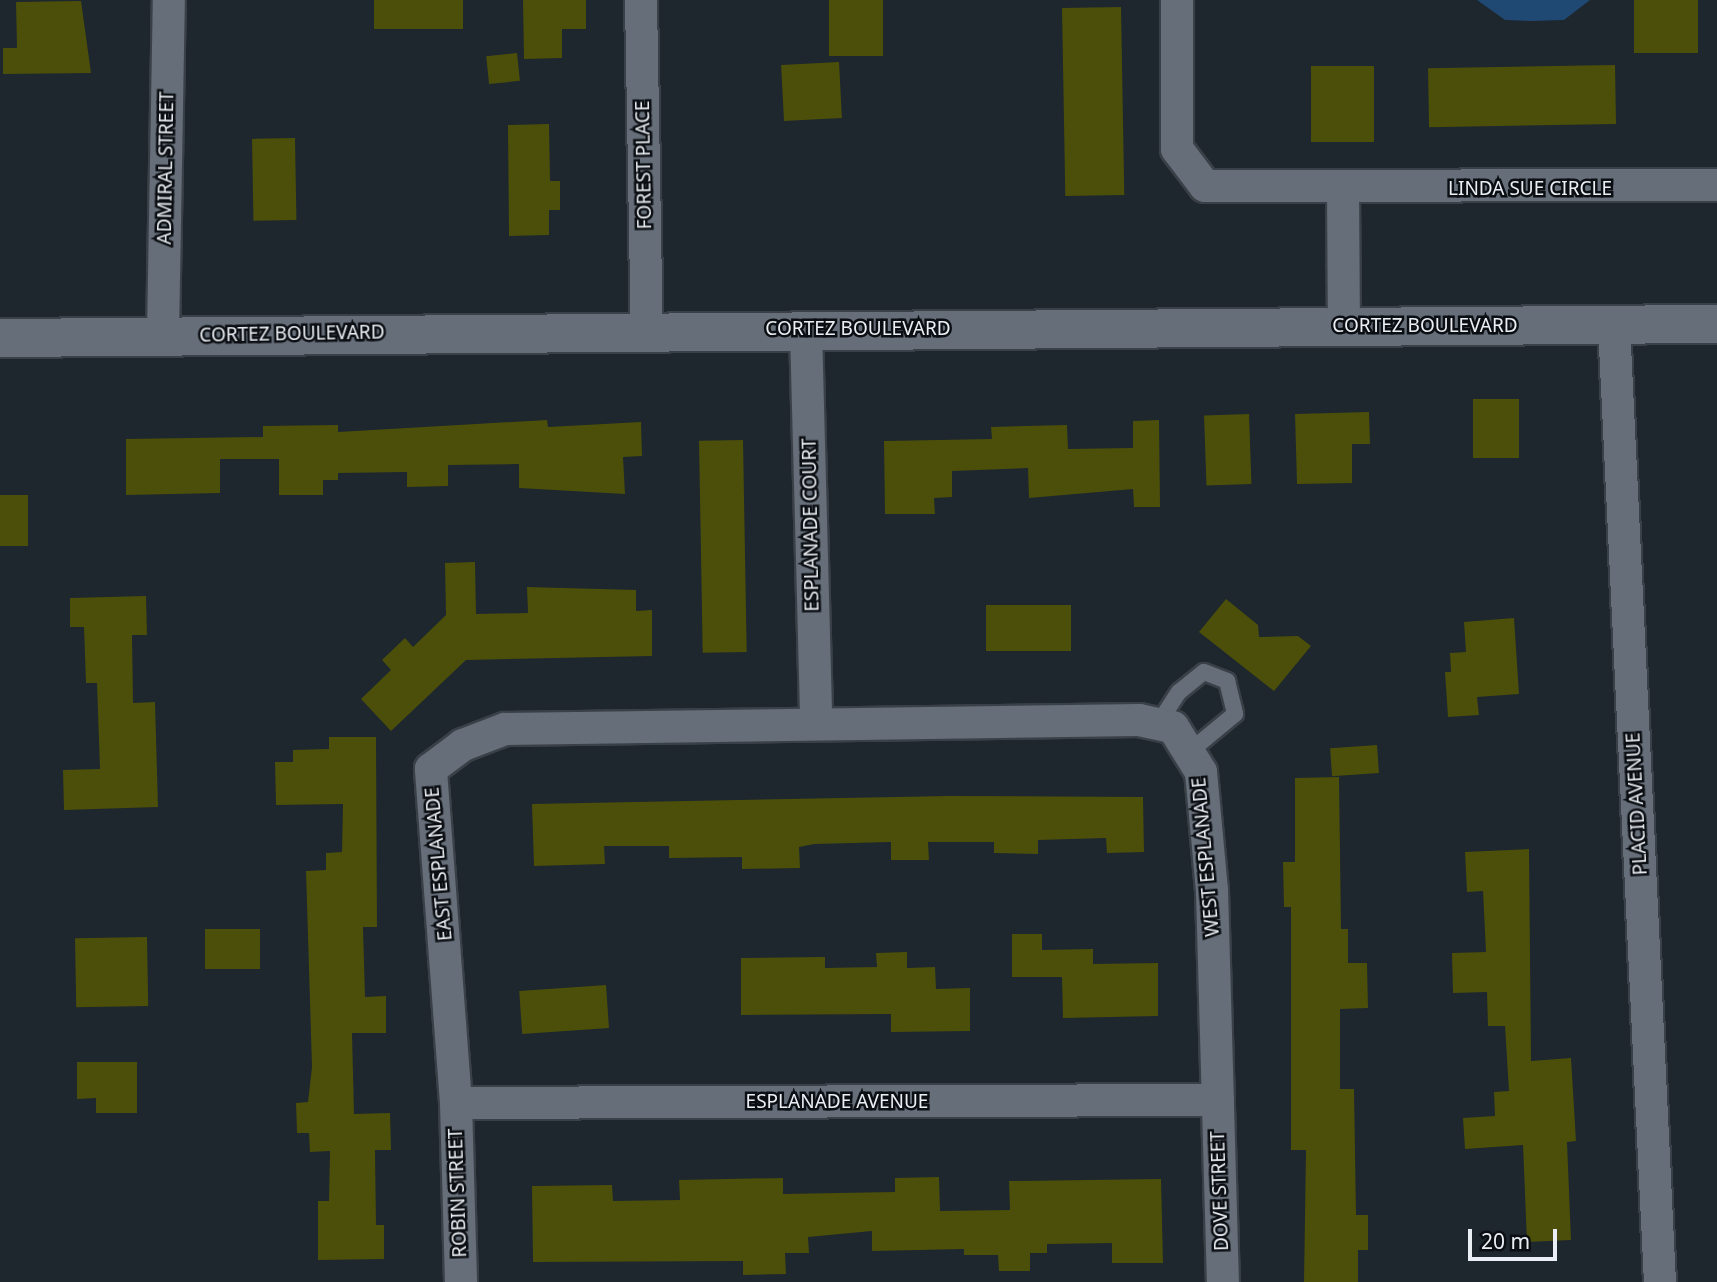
<!DOCTYPE html>
<style>
body{margin:0}
#map{position:relative;width:1717px;height:1282px;overflow:hidden;background:#1e262e;font-family:"Noto Sans",sans-serif}
div>[style]{position:absolute}
.water>*{inset:0;background:#1f4973}
.building>*{inset:0;background:#4b4f09;transform-origin:0 0}
.roads{filter:drop-shadow(2px 0 #3a4047) drop-shadow(-2px 0 #3a4047) drop-shadow(0 2px #3a4047) drop-shadow(0 -2px #3a4047)}
.service>*{height:16px;margin:-8px;padding:0 8px;transform-origin:8px;border-radius:8px;background:#656e79}
.minor>*{height:32px;margin:-16px;padding:0 16px;transform-origin:16px;border-radius:16px;background:#656e79}
.tertiary>*{height:38px;margin:-19px;padding:0 19px;transform-origin:19px;border-radius:19px;background:#656e79}
span{translate:-50% -50%;white-space:nowrap;text-align:center;line-height:1.15;-webkit-text-stroke:5px #0b0e12;paint-order:stroke}
.street-label{font-size:19px;color:#eaeff5}
.scale{position:absolute;left:1468px;top:1229px;width:89px;height:32px;box-sizing:border-box;border:4px solid #eaeff5;border-top:0;padding-left:9px;font-size:21px;line-height:24px;white-space:nowrap;color:#eaeff5;-webkit-text-stroke:5px #0b0e12;paint-order:stroke}
</style>
<div id="map">
<div class="water">
<div style="clip-path:polygon(1477px 0,1590px 0,1564px 20px,1531px 21px,1505px 20px)"></div>
</div>
<div class="building">
<div style="left:374px;top:0;width:89px;height:29px"></div>
<div style="clip-path:polygon(523px 0,586px 0,586px 29px,562px 29px,562px 58px,524px 59px)"></div>
<div style="left:829px;top:0;width:54px;height:56px"></div>
<div style="left:1634px;top:0;width:64px;height:53px"></div>
<div style="clip-path:polygon(81px 1px,91px 73px,3px 74px,3px 48px,17px 48px,16px 2px)"></div>
<div style="left:1121px;top:7px;width:188px;height:59px;rotate:89deg"></div>
<div style="left:517px;top:53px;width:28px;height:31px;rotate:84deg"></div>
<div style="left:839px;top:62px;width:56px;height:58px;rotate:87deg"></div>
<div style="left:1615px;top:65px;width:59px;height:187px;rotate:89deg"></div>
<div style="left:1311px;top:66px;width:63px;height:76px"></div>
<div style="clip-path:polygon(549px 124px,550px 181px,560px 181px,560px 210px,549px 210px,549px 235px,509px 236px,508px 125px)"></div>
<div style="left:295px;top:138px;width:82px;height:43px;rotate:89deg"></div>
<div style="left:1473px;top:399px;width:46px;height:59px"></div>
<div style="clip-path:polygon(1369px 412px,1370px 444px,1352px 444px,1352px 483px,1297px 484px,1295px 414px)"></div>
<div style="left:1249px;top:414px;width:70px;height:45px;rotate:88deg"></div>
<div style="clip-path:polygon(547px 420px,548px 427px,641px 422px,642px 456px,623px 457px,625px 494px,519px 488px,519px 464px,448px 465px,448px 486px,407px 487px,407px 472px,338px 473px,338px 480px,323px 480px,323px 495px,279px 495px,279px 459px,220px 459px,220px 493px,126px 495px,126px 439px,263px 437px,263px 426px,338px 425px,338px 432px)"></div>
<div style="clip-path:polygon(1159px 420px,1160px 507px,1134px 507px,1133px 489px,1029px 498px,1028px 468px,952px 471px,952px 497px,934px 498px,935px 514px,885px 514px,884px 441px,992px 439px,991px 427px,1067px 425px,1068px 449px,1133px 448px,1133px 421px)"></div>
<div style="left:743px;top:440px;width:212px;height:44px;rotate:89deg"></div>
<div style="left:0;top:495px;width:28px;height:51px"></div>
<div style="clip-path:polygon(475px 562px,476px 614px,528px 613px,527px 587px,636px 590px,636px 611px,652px 610px,652px 656px,466px 660px,391px 731px,361px 699px,391px 670px,382px 660px,405px 638px,413px 647px,446px 615px,445px 563px)"></div>
<div style="clip-path:polygon(146px 596px,147px 635px,132px 635px,133px 703px,155px 702px,158px 807px,64px 810px,63px 770px,100px 769px,97px 683px,86px 683px,84px 627px,70px 627px,70px 598px)"></div>
<div style="clip-path:polygon(1226px 599px,1258px 625px,1259px 637px,1298px 636px,1311px 646px,1274px 691px,1199px 632px)"></div>
<div style="left:1071px;top:605px;width:46px;height:85px;rotate:90deg"></div>
<div style="clip-path:polygon(1514px 618px,1519px 694px,1477px 697px,1479px 715px,1448px 717px,1445px 672px,1451px 672px,1450px 653px,1466px 652px,1464px 622px)"></div>
<div style="clip-path:polygon(329px 737px,376px 737px,377px 927px,363px 927px,365px 997px,386px 996px,386px 1033px,352px 1033px,354px 1114px,390px 1113px,391px 1150px,375px 1150px,376px 1225px,384px 1225px,384px 1259px,318px 1260px,318px 1201px,329px 1201px,330px 1151px,310px 1152px,309px 1133px,297px 1133px,296px 1103px,308px 1102px,312px 1067px,306px 871px,326px 870px,326px 853px,342px 852px,343px 804px,276px 805px,275px 762px,293px 762px,293px 750px,329px 749px)"></div>
<div style="left:1377px;top:745px;width:28px;height:47px;rotate:86deg"></div>
<div style="clip-path:polygon(1339px 777px,1341px 929px,1348px 929px,1348px 963px,1367px 963px,1368px 1008px,1340px 1009px,1340px 1089px,1354px 1089px,1356px 1215px,1368px 1215px,1368px 1250px,1358px 1250px,1358px 1282px,1304px 1282px,1306px 1150px,1291px 1150px,1291px 907px,1284px 907px,1283px 862px,1295px 862px,1295px 778px)"></div>
<div style="clip-path:polygon(949px 796px,1143px 797px,1144px 852px,1107px 853px,1106px 838px,1038px 840px,1038px 854px,994px 853px,994px 842px,928px 842px,929px 860px,891px 860px,891px 842px,814px 844px,799px 847px,800px 868px,742px 869px,742px 857px,669px 858px,669px 846px,604px 846px,605px 864px,534px 866px,532px 804px)"></div>
<div style="clip-path:polygon(1529px 849px,1531px 1061px,1571px 1058px,1576px 1141px,1567px 1142px,1571px 1240px,1527px 1242px,1523px 1145px,1465px 1149px,1463px 1118px,1495px 1116px,1494px 1092px,1509px 1091px,1505px 1026px,1488px 1026px,1487px 992px,1453px 993px,1452px 953px,1486px 952px,1483px 891px,1467px 892px,1465px 852px)"></div>
<div style="left:260px;top:929px;width:40px;height:55px;rotate:90deg"></div>
<div style="clip-path:polygon(1012px 934px,1042px 934px,1042px 950px,1093px 949px,1093px 964px,1158px 963px,1158px 1016px,1063px 1018px,1062px 977px,1012px 977px)"></div>
<div style="left:147px;top:937px;width:69px;height:72px;rotate:89deg"></div>
<div style="clip-path:polygon(907px 952px,907px 968px,935px 967px,936px 989px,970px 988px,970px 1031px,891px 1032px,891px 1014px,741px 1015px,741px 958px,825px 957px,825px 968px,877px 967px,876px 953px)"></div>
<div style="left:606px;top:985px;width:43px;height:87px;rotate:86deg"></div>
<div style="clip-path:polygon(77px 1062px,137px 1062px,137px 1113px,96px 1113px,96px 1098px,77px 1099px)"></div>
<div style="clip-path:polygon(939px 1177px,940px 1211px,1010px 1210px,1009px 1181px,1161px 1179px,1163px 1263px,1112px 1263px,1112px 1243px,1047px 1244px,1047px 1253px,1030px 1253px,1030px 1271px,999px 1271px,998px 1255px,964px 1255px,964px 1249px,872px 1251px,872px 1231px,808px 1237px,809px 1253px,785px 1253px,786px 1274px,743px 1275px,743px 1261px,533px 1262px,532px 1186px,612px 1185px,613px 1201px,680px 1200px,679px 1180px,783px 1178px,783px 1194px,895px 1192px,895px 1178px)"></div>
</div>
<div class="roads">
<div class="service">
<div style="left:1158px;top:724px;width:38px;rotate:-57deg"></div>
<div style="left:1179px;top:692px;width:32px;rotate:-39deg"></div>
<div style="left:1204px;top:672px;width:25px;rotate:21deg"></div>
<div style="left:1227px;top:681px;width:34px;rotate:76deg"></div>
<div style="left:1235px;top:714px;width:60px;rotate:140.4deg"></div>
</div>
<div class="minor">
<div style="left:641px;top:0;width:329px;rotate:89deg"></div>
<div style="left:1177px;top:0;width:149px;rotate:90deg"></div>
<div style="left:1177px;top:149px;width:46px;rotate:52.9deg"></div>
<div style="left:1205px;top:186px;width:512px;rotate:-0.11deg"></div>
<div style="left:1343px;top:190px;width:137px;rotate:89.6deg"></div>
<div style="left:1614px;top:325px;width:958px;rotate:87.25deg"></div>
<div style="left:806px;top:330px;width:391px;rotate:88.5deg"></div>
<div style="left:163px;top:335px;width:335px;rotate:-89deg"></div>
<div style="left:456px;top:1103px;width:762px;rotate:-0.23deg"></div>
<div style="left:461px;top:1282px;width:179px;rotate:-91.6deg"></div>
<div style="left:456px;top:1103px;width:335px;rotate:-94.3deg"></div>
<div style="left:431px;top:769px;width:40px;rotate:-37deg"></div>
<div style="left:463px;top:745px;width:45px;rotate:-20.9deg"></div>
<div style="left:505px;top:729px;width:634px;rotate:-0.81deg"></div>
<div style="left:1139px;top:720px;width:35px;rotate:12deg"></div>
<div style="left:1173px;top:727px;width:53px;rotate:58.1deg"></div>
<div style="left:1201px;top:772px;width:120px;rotate:84.7deg"></div>
<div style="left:1212px;top:891px;width:391px;rotate:88.4deg"></div>
</div>
<div class="tertiary">
<div style="left:0;top:338px;width:1717px;rotate:-0.47deg"></div>
</div>
</div>
<div class="street-label">
<span style="left:644px;top:165px;rotate:-91deg">FOREST PLACE</span>
<span style="left:166px;top:168px;rotate:-89deg">ADMIRAL STREET</span>
<span style="left:1530px;top:189px">LINDA SUE CIRCLE</span>
<span style="left:1425px;top:326px">CORTEZ BOULEVARD</span>
<span style="left:858px;top:329px">CORTEZ BOULEVARD</span>
<span style="left:292px;top:334px;rotate:-1deg">CORTEZ BOULEVARD</span>
<span style="left:811px;top:525px;rotate:-91deg">ESPLANADE COURT</span>
<span style="left:1637px;top:804px;rotate:-93deg">PLACID AVENUE</span>
<span style="left:1206px;top:857px;rotate:-95deg">WEST ESPLANADE</span>
<span style="left:439px;top:864px;rotate:-95deg">EAST ESPLANADE</span>
<span style="left:837px;top:1102px">ESPLANADE AVENUE</span>
<span style="left:1220px;top:1191px;rotate:-92deg">DOVE STREET</span>
<span style="left:458px;top:1193px;rotate:-92deg">ROBIN STREET</span>
</div>
<div class="scale">20 m</div>
</div>
